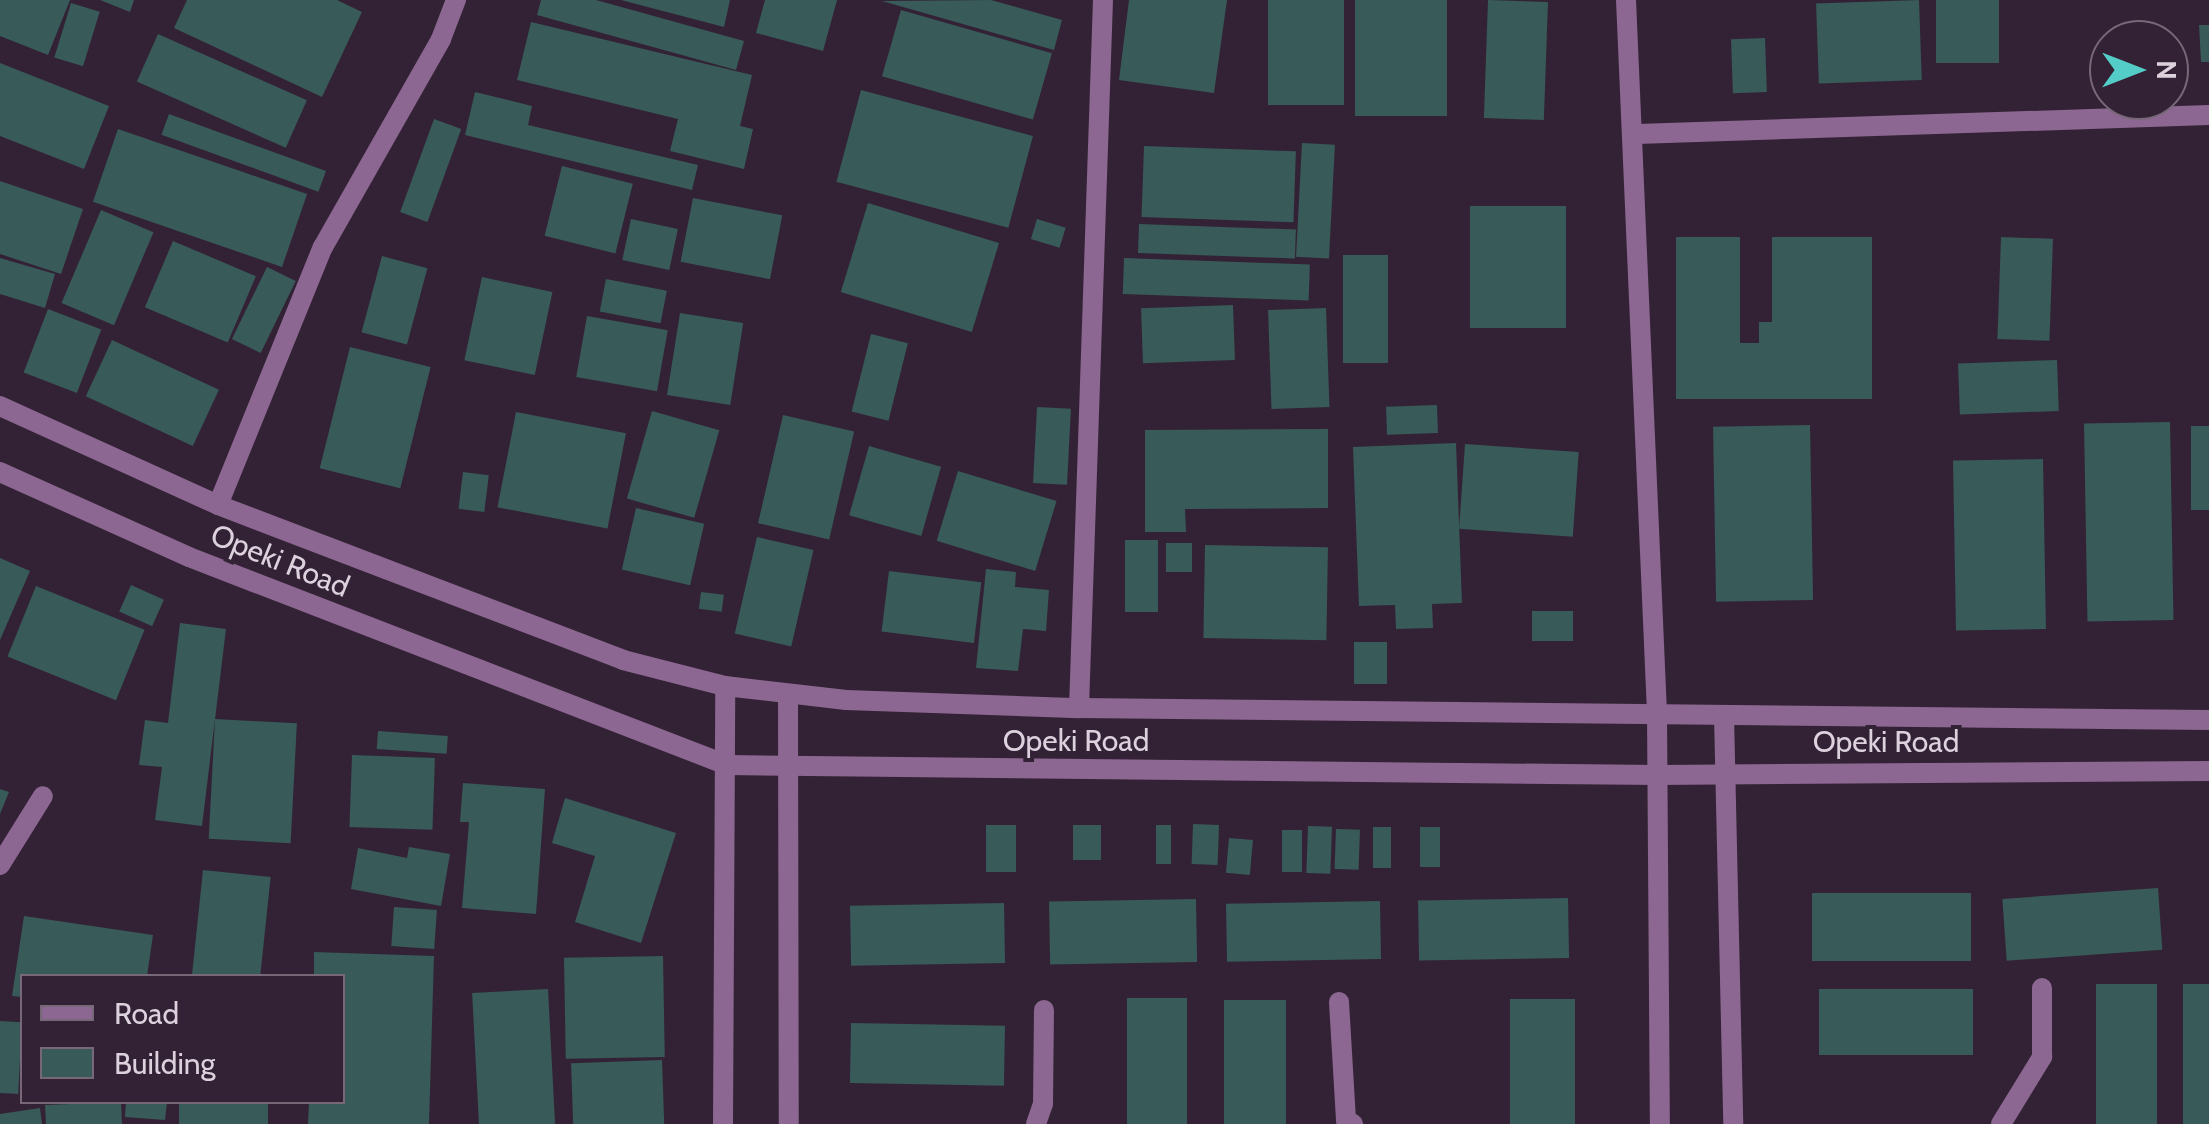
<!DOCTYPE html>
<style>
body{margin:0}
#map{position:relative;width:2209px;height:1124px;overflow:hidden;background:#332235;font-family:Cabin,sans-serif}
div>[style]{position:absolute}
.building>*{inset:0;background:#385a58;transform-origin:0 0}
.minor>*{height:20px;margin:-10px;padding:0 10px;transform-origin:10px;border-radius:10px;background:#8c6791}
span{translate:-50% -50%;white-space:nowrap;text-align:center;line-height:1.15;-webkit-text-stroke:8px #332235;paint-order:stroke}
.street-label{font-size:30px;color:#dcd1dd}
.legend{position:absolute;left:20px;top:974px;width:325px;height:130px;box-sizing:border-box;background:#332235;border:2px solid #776878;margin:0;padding:12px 18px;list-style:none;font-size:30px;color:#dcd1dd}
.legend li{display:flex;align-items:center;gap:20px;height:50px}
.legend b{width:50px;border:2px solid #776878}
.north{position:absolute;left:2089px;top:20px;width:100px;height:100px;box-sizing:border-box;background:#332235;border:2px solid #776878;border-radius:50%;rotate:90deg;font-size:28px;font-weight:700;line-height:40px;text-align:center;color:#dcd1dd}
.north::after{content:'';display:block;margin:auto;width:35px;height:45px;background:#54cdc8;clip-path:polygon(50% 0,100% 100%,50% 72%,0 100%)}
</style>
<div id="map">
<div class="building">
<div style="clip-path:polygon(0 0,70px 0,48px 55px,0 36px)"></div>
<div style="clip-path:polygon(100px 0,134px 0,130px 12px)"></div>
<div style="clip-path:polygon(187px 0,337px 0,362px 12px,322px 97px,174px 28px)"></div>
<div style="clip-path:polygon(541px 0,596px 0,744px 41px,736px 70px,537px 15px)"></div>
<div style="clip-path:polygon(621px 0,730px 0,724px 27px)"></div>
<div style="clip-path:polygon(765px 0,837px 0,823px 51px,756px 33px)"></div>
<div style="clip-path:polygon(991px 0,1062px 20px,1054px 50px,882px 1px)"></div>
<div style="clip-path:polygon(1129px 0,1227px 0,1214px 93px,1119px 80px)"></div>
<div style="left:1268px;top:0;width:76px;height:105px"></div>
<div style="left:1355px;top:0;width:92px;height:116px"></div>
<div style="left:1488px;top:0;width:60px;height:118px;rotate:2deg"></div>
<div style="left:1919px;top:0;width:80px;height:103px;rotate:88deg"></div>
<div style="left:1936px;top:0;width:63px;height:63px"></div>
<div style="left:71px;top:3px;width:30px;height:57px;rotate:17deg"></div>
<div style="left:901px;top:10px;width:157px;height:69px;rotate:16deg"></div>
<div style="clip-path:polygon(531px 22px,752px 75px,740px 126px,753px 129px,744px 169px,670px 151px,678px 119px,517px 80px)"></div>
<div style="clip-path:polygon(2199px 25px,2209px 25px,2209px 62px,2201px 62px)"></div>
<div style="left:158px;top:34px;width:163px;height:52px;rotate:24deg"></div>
<div style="left:1765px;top:38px;width:54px;height:34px;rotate:88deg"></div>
<div style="clip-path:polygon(0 63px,109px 106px,84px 169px,0 136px)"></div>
<div style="left:861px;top:90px;width:178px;height:95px;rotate:15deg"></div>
<div style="clip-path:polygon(475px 92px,532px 106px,528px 125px,698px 165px,692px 190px,465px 135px)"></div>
<div style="left:169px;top:114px;width:167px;height:22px;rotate:20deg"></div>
<div style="left:434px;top:119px;width:29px;height:99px;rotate:20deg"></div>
<div style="left:118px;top:129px;width:200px;height:77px;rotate:19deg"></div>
<div style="left:1302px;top:143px;width:33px;height:114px;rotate:3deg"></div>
<div style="left:1144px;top:146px;width:152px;height:71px;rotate:2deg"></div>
<div style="left:562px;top:166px;width:73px;height:72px;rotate:14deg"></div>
<div style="clip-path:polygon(0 181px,83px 209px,61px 274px,0 254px)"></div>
<div style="left:693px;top:198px;width:91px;height:65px;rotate:11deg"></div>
<div style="left:868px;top:203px;width:137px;height:93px;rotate:17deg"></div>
<div style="left:1566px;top:206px;width:122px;height:96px;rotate:90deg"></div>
<div style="left:101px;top:210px;width:57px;height:101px;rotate:23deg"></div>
<div style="left:631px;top:219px;width:48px;height:42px;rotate:12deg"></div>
<div style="left:1037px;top:219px;width:30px;height:21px;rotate:17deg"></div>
<div style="left:1139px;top:224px;width:157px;height:29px;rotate:2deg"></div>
<div style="clip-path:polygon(1676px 237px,1740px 237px,1740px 343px,1759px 343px,1759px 322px,1772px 322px,1772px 237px,1872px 237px,1872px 399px,1676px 399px)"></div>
<div style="left:2001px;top:237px;width:52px;height:102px;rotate:2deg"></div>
<div style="left:173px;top:241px;width:90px;height:72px;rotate:23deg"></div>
<div style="left:1343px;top:255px;width:45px;height:108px"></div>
<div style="left:382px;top:256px;width:47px;height:79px;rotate:15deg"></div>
<div style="clip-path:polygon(0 258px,55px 274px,45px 308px,0 294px)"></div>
<div style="left:1124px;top:258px;width:186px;height:36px;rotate:2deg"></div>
<div style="left:267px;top:267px;width:32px;height:80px;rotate:26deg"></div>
<div style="left:482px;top:277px;width:72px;height:85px;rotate:12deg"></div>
<div style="left:606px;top:279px;width:62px;height:33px;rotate:11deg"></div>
<div style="left:1233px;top:305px;width:55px;height:92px;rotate:88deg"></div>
<div style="left:1326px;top:308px;width:99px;height:58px;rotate:88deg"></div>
<div style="left:48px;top:309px;width:57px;height:68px;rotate:21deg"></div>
<div style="left:680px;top:313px;width:64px;height:83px;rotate:9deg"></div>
<div style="left:587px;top:316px;width:82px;height:62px;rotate:10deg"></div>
<div style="left:871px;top:334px;width:38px;height:80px;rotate:14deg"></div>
<div style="left:112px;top:340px;width:118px;height:62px;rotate:25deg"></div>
<div style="left:350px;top:347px;width:83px;height:125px;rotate:14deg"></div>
<div style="left:2057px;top:360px;width:51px;height:99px;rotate:88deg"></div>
<div style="left:1437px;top:405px;width:28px;height:51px;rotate:88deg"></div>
<div style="left:1037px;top:407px;width:34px;height:76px;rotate:3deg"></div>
<div style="left:652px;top:411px;width:70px;height:91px;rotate:16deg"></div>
<div style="left:516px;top:412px;width:112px;height:97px;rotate:11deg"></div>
<div style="left:783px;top:415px;width:73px;height:111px;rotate:13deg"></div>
<div style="left:2170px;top:422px;width:198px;height:86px;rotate:89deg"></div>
<div style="left:1810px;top:425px;width:175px;height:97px;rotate:89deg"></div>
<div style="left:2191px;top:426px;width:18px;height:84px"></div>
<div style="clip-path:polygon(1328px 429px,1328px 508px,1185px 509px,1186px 532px,1145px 532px,1145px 430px)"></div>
<div style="clip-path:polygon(1456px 443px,1462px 603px,1432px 604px,1433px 628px,1396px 629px,1395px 605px,1359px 606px,1353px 447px)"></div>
<div style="left:1465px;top:444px;width:114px;height:85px;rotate:4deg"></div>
<div style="left:869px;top:446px;width:75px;height:72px;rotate:16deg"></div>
<div style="left:2043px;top:459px;width:170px;height:90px;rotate:89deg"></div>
<div style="left:958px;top:471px;width:103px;height:73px;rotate:17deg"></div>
<div style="left:463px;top:472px;width:26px;height:37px;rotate:7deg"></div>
<div style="left:636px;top:508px;width:70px;height:63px;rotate:13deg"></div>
<div style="left:757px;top:537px;width:58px;height:99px;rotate:13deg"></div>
<div style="left:1125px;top:540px;width:33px;height:72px"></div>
<div style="left:1166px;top:543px;width:26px;height:29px"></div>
<div style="left:1205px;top:545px;width:123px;height:93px;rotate:1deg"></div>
<div style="clip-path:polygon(0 558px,30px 571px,0 640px)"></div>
<div style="clip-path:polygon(986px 569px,1016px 572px,1015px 587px,1049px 590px,1046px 631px,1023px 629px,1018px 671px,976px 668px)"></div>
<div style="left:889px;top:571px;width:93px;height:61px;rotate:7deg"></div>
<div style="left:131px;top:585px;width:36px;height:29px;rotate:24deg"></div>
<div style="left:36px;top:586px;width:117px;height:76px;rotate:22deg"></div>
<div style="left:701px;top:592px;width:23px;height:17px;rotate:7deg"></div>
<div style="left:1532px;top:611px;width:41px;height:30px"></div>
<div style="clip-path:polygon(180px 623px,226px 629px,202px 826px,155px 820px,162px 767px,139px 765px,145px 720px,168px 723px)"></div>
<div style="left:1354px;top:642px;width:33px;height:42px"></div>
<div style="left:215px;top:719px;width:82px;height:120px;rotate:3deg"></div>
<div style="left:378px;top:731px;width:70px;height:18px;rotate:4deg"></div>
<div style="left:352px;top:755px;width:83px;height:72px;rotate:2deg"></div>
<div style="clip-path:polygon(463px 783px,545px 789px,536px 914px,462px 908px,469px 822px,460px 822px)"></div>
<div style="clip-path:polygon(0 789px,9px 792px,0 814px)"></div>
<div style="clip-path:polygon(565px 798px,676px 833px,641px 943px,575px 922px,595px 856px,552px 843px)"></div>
<div style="left:1193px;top:824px;width:26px;height:40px;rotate:2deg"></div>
<div style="left:986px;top:825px;width:30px;height:47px"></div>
<div style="left:1073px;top:825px;width:28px;height:35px"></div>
<div style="left:1156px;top:825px;width:15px;height:39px"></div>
<div style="left:1308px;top:826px;width:24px;height:47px;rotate:2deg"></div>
<div style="left:1373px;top:827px;width:18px;height:41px"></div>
<div style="left:1420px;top:827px;width:20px;height:40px"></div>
<div style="left:1336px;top:829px;width:24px;height:40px;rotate:2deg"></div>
<div style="left:1282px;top:830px;width:20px;height:42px"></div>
<div style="left:1229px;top:838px;width:24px;height:35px;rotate:5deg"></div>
<div style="clip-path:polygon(409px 847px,450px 854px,441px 906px,351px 889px,358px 848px,407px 858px)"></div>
<div style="left:203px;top:870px;width:68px;height:107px;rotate:6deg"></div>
<div style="left:2158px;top:888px;width:62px;height:156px;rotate:86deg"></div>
<div style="left:1812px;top:893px;width:159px;height:68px"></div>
<div style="left:1568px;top:898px;width:60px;height:150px;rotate:89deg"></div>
<div style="left:1196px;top:899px;width:63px;height:147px;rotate:89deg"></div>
<div style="left:1380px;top:901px;width:58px;height:154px;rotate:89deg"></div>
<div style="left:1004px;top:903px;width:60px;height:154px;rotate:89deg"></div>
<div style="left:394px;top:907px;width:43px;height:39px;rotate:4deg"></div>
<div style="clip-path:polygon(24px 916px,153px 935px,147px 976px,22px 976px,22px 997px,12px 996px)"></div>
<div style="clip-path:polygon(314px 952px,434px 956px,429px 1124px,308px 1124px,309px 1102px,342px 1102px,342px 976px,314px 976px)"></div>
<div style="left:663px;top:956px;width:101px;height:99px;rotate:89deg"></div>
<div style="left:2096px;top:984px;width:61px;height:140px"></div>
<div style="left:2183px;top:984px;width:26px;height:140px"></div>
<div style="left:548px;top:989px;width:135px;height:76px;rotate:87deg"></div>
<div style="left:1819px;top:989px;width:154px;height:66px"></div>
<div style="left:1127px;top:998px;width:60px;height:126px"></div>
<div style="left:1575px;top:999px;width:125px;height:65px;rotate:90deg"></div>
<div style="left:1224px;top:1000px;width:62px;height:124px"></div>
<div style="left:0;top:1021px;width:22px;height:72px;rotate:3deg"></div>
<div style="left:851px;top:1023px;width:154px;height:60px;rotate:1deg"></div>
<div style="left:662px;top:1060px;width:64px;height:91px;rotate:88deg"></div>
<div style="clip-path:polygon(121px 1102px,122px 1124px,46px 1124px,45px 1105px)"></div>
<div style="clip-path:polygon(126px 1102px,167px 1102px,165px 1120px,125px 1117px)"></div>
<div style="left:179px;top:1102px;width:89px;height:22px"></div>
<div style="clip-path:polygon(40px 1108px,42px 1124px,0 1124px,0 1114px)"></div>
</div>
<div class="minor">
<div style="left:1626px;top:0;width:714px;rotate:87.51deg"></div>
<div style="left:1657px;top:713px;width:411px;rotate:89.6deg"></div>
<div style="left:1637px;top:134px;width:572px;rotate:-1.9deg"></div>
<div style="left:0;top:406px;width:239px;rotate:24.4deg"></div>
<div style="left:218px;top:505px;width:434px;rotate:20.9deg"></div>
<div style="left:623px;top:660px;width:105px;rotate:14.3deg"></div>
<div style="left:725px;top:686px;width:122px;rotate:6.6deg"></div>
<div style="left:846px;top:700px;width:233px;rotate:2deg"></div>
<div style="left:1079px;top:708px;width:1130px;rotate:0.61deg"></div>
<div style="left:0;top:472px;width:207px;rotate:24.2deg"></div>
<div style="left:189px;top:557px;width:577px;rotate:21.14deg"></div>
<div style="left:727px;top:765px;width:931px;rotate:0.62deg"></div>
<div style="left:1658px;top:775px;width:551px;rotate:-0.42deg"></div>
<div style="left:218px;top:505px;width:279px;rotate:-67.9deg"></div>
<div style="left:323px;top:247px;width:239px;rotate:-60.4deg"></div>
<div style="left:441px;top:39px;width:42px;rotate:-69deg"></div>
<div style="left:788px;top:695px;width:429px;rotate:89.9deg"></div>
<div style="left:1079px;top:708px;width:708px;rotate:-88.06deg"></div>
<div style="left:1724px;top:715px;width:409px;rotate:88.7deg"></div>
<div style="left:0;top:865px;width:81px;rotate:-58.1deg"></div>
<div style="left:1339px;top:1002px;width:118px;rotate:86.6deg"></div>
<div style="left:1346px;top:1120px;width:8px;rotate:30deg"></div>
<div style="left:723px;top:1124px;width:438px;rotate:-89.7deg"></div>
<div style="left:1036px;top:1124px;width:21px;rotate:-71deg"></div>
<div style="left:1043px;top:1104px;width:94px;rotate:-89.4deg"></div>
<div style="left:2001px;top:1124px;width:79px;rotate:-58.5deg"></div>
<div style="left:2042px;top:1057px;width:69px;rotate:-90deg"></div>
</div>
<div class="street-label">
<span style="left:280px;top:561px;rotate:22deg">Opeki Road</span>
<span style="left:1076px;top:741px">Opeki Road</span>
<span style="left:1886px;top:742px">Opeki Road</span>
</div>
<ul class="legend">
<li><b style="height:12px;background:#8c6791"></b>Road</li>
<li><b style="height:28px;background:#385a58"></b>Building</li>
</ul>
<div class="north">N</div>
</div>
